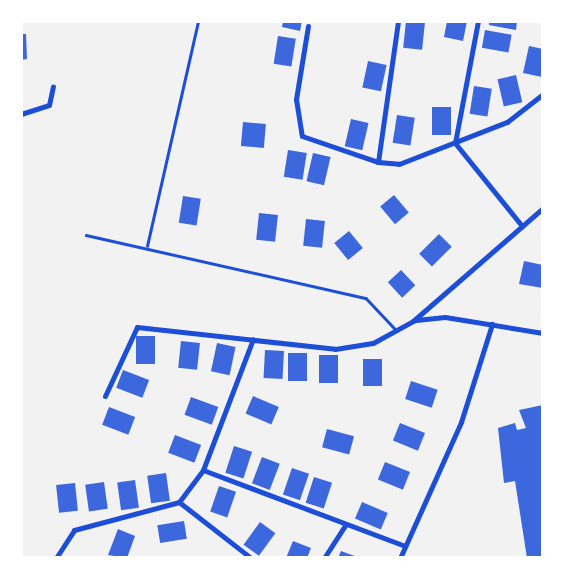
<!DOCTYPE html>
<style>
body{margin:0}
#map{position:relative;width:564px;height:579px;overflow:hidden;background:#f2f2f2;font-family:Arial,sans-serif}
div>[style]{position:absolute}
.building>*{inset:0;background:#3d67dc;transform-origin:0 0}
.service>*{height:2.5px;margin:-1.25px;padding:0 1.25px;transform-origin:1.25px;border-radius:1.25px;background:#1d4ed8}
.minor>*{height:5px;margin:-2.5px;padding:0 2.5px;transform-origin:2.5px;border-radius:2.5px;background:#1d4ed8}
span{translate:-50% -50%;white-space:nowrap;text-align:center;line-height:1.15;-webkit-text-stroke:7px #fff;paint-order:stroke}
.frame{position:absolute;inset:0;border:23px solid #fff;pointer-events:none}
</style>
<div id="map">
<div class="building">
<div style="clip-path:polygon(283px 21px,302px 21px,300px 31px,282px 27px)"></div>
<div style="left:406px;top:21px;width:19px;height:27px;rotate:6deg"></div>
<div style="clip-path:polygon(447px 21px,467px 21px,463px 41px,444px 37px)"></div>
<div style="clip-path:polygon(489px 21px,517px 21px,516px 30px,489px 25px)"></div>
<div style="left:485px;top:30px;width:27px;height:18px;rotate:10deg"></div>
<div style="clip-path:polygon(21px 34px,26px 34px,27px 59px,21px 60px)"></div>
<div style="left:278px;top:36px;width:18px;height:28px;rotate:9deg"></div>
<div style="clip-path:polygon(529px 46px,543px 49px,542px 77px,523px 73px)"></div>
<div style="left:368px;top:61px;width:19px;height:27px;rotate:12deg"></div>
<div style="left:516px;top:75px;width:28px;height:19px;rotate:77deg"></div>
<div style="left:474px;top:86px;width:18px;height:28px;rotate:9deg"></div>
<div style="left:432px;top:107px;width:19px;height:28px"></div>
<div style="left:397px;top:115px;width:18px;height:28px;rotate:9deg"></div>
<div style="left:351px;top:119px;width:18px;height:28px;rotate:13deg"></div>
<div style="left:243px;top:122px;width:23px;height:24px;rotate:5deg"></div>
<div style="left:288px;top:150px;width:19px;height:27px;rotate:9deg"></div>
<div style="left:313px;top:153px;width:18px;height:29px;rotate:13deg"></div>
<div style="left:394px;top:195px;width:23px;height:18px;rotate:50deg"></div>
<div style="left:183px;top:196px;width:18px;height:27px;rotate:9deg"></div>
<div style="left:259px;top:213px;width:19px;height:27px;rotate:6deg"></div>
<div style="left:306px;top:219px;width:19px;height:27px;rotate:6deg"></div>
<div style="left:349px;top:231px;width:22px;height:19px;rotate:51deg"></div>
<div style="left:439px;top:234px;width:18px;height:28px;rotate:45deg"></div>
<div style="clip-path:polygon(524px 261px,543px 265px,543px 288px,519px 284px)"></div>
<div style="left:401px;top:270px;width:21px;height:18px;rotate:47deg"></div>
<div style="left:136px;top:336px;width:19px;height:28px"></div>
<div style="left:181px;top:341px;width:19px;height:27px;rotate:6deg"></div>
<div style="left:217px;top:343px;width:19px;height:29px;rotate:12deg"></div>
<div style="left:265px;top:350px;width:19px;height:28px;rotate:3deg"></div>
<div style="left:288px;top:353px;width:19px;height:28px"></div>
<div style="left:338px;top:355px;width:28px;height:19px;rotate:90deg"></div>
<div style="left:363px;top:359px;width:19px;height:27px"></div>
<div style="left:123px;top:370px;width:28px;height:19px;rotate:21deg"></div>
<div style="left:411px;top:381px;width:28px;height:19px;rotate:18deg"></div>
<div style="left:253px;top:396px;width:28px;height:19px;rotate:23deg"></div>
<div style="left:191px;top:397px;width:29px;height:19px;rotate:20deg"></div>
<div style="clip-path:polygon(543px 405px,543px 557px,527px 558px,515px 481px,504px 483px,498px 428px,515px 423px,517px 430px,526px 428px,519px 410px)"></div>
<div style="left:109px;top:407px;width:28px;height:19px;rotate:21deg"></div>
<div style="left:400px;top:423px;width:27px;height:19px;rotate:22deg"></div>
<div style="left:327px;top:429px;width:28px;height:19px;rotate:15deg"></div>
<div style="left:175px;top:435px;width:28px;height:19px;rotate:21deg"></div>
<div style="left:234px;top:446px;width:19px;height:28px;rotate:18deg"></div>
<div style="left:262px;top:457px;width:19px;height:28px;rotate:21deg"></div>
<div style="left:385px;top:462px;width:27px;height:19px;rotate:22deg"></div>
<div style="left:292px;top:468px;width:18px;height:28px;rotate:19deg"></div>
<div style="left:166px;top:473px;width:28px;height:19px;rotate:82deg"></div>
<div style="left:314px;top:477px;width:19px;height:27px;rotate:18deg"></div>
<div style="left:135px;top:480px;width:28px;height:18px;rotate:82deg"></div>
<div style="left:104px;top:482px;width:27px;height:19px;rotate:82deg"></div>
<div style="left:75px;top:483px;width:28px;height:19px;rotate:84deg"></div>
<div style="left:219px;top:486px;width:18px;height:27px;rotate:19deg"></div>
<div style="left:362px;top:502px;width:28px;height:18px;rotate:23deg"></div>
<div style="left:184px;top:521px;width:18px;height:27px;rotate:81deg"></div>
<div style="left:260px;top:522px;width:19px;height:28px;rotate:36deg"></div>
<div style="clip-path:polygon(118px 529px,135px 536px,127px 558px,108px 555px)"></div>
<div style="clip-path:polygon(293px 541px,311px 548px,307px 558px,286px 558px)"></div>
<div style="clip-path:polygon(341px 551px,360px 558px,338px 558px)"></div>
</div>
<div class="service">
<div style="left:86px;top:235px;width:287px;rotate:12.7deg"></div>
<div style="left:366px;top:298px;width:45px;rotate:46.8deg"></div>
<div style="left:147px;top:246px;width:231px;rotate:-77.2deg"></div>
</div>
<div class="minor">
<div style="left:478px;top:21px;width:124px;rotate:100.7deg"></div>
<div style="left:455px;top:143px;width:107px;rotate:51.1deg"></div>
<div style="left:308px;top:26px;width:74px;rotate:99.3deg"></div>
<div style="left:296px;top:99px;width:37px;rotate:81deg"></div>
<div style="left:302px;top:136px;width:80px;rotate:18.9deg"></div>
<div style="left:378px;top:162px;width:21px;rotate:5deg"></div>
<div style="left:399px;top:164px;width:116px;rotate:-21.3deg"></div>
<div style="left:507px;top:122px;width:46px;rotate:-37.9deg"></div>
<div style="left:21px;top:114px;width:29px;rotate:-18deg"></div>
<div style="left:49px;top:105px;width:19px;rotate:-78deg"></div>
<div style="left:378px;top:162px;width:142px;rotate:-81.9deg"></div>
<div style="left:416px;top:320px;width:29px;rotate:-6deg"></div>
<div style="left:445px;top:317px;width:99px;rotate:9.3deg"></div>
<div style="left:105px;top:396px;width:76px;rotate:-65.1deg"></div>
<div style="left:137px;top:327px;width:199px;rotate:6.3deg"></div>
<div style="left:335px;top:349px;width:38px;rotate:-9deg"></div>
<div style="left:373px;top:343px;width:46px;rotate:-28.8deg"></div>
<div style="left:413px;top:321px;width:172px;rotate:-41deg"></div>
<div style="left:203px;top:470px;width:216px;rotate:20.6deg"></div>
<div style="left:179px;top:502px;width:91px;rotate:37.9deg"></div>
<div style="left:56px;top:558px;width:33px;rotate:-57deg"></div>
<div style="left:74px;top:530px;width:109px;rotate:-14.9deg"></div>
<div style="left:179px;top:502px;width:40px;rotate:-53deg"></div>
<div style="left:203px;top:470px;width:140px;rotate:-69.1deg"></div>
<div style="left:324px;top:558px;width:40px;rotate:-57.1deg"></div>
<div style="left:400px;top:558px;width:149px;rotate:-65.8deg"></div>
<div style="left:461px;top:422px;width:103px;rotate:-72.4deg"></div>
</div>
<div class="frame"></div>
</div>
